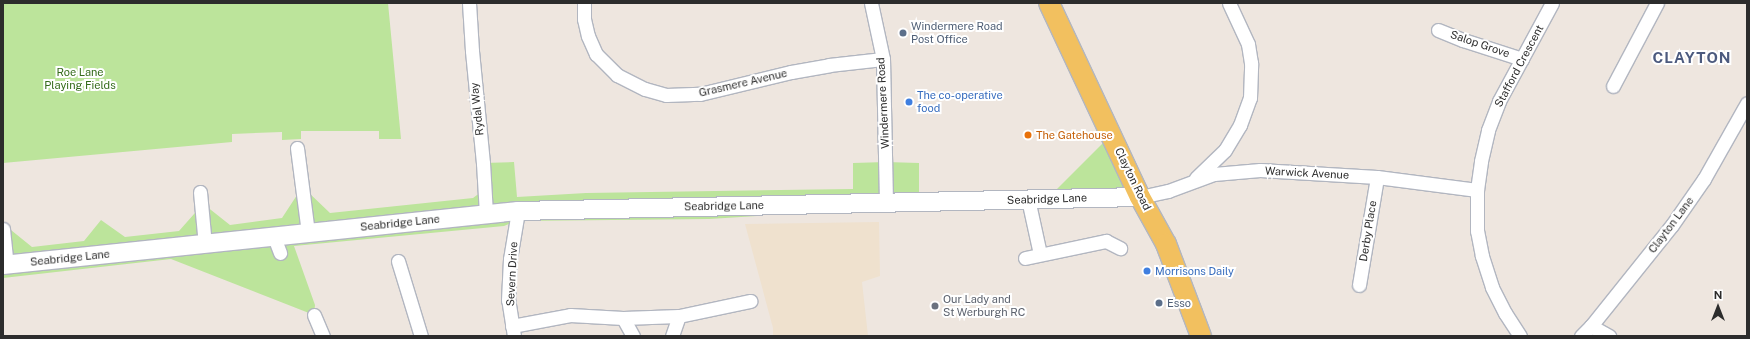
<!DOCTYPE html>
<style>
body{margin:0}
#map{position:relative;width:1750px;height:339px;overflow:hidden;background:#eee6df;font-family:"Public Sans",sans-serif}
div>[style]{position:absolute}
.education>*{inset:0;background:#efe1ce}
.green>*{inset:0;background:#bce49b}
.roads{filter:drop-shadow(1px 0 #b2b6c0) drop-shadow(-1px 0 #b2b6c0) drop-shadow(0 1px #b2b6c0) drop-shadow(0 -1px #b2b6c0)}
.street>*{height:13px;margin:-6.5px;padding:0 6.5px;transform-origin:6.5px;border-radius:6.5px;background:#fff}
.secondary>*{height:18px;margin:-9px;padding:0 9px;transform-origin:9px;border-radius:9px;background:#fff}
.primary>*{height:20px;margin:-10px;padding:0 10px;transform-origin:10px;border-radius:10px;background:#f2c05f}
.dots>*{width:11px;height:11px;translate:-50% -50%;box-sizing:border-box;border:2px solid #fff;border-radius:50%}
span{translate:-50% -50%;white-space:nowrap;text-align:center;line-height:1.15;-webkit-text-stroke:4px #fff;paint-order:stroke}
.service-label{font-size:11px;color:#4e5e75}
.left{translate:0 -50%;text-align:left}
.street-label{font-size:11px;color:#2c2c2c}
.park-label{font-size:11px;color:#346b1a}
.shop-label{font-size:11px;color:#366cbe}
.food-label{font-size:11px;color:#c56008}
.worship-label{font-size:11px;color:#5b616d}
.district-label{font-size:15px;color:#4c5a7e;font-weight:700;letter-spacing:1px}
.frame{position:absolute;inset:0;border:4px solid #2c2c2c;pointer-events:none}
.north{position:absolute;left:1698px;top:287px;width:40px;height:40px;-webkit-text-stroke:3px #fff;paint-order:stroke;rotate:0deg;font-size:11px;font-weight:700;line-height:16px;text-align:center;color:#2c2c2c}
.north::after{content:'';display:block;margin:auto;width:14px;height:18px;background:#2c2c2c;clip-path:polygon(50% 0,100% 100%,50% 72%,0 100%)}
</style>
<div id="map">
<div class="education">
<div style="clip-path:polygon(879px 222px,880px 276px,862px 282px,868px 336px,773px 336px,773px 328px,745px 224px)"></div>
</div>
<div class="green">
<div style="clip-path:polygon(3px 3px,388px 3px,401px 139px,379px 139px,379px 131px,301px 131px,301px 139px,282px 140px,282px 132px,232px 134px,232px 142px,3px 163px)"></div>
<div style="clip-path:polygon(1111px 135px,1140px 197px,1047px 199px)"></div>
<div style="clip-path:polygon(514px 162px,517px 197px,586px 193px,853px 189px,853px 163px,886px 162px,919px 163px,919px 194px,754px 206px,757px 216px,709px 219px,516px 221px,504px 226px,294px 246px,315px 305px,314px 315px,171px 259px,3px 278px,3px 227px,6px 226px,32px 247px,84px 241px,101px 220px,125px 237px,179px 231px,202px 205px,206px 206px,230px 225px,282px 218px,299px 192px,307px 191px,330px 213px,473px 198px,485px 189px,483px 163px)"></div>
</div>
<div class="roads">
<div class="street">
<div style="left:469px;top:3px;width:48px;rotate:86.4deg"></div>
<div style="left:472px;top:51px;width:113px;rotate:84.4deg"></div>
<div style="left:483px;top:163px;width:51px;rotate:86.6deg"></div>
<div style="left:584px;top:3px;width:16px;rotate:90deg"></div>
<div style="left:584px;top:19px;width:17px;rotate:77deg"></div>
<div style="left:588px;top:36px;width:20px;rotate:66deg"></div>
<div style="left:596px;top:54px;width:30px;rotate:45deg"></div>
<div style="left:617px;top:75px;width:31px;rotate:27deg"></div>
<div style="left:645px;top:89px;width:22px;rotate:16deg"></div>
<div style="left:666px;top:95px;width:34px;rotate:-2deg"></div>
<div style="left:700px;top:94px;width:94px;rotate:-13.6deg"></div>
<div style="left:791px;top:72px;width:39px;rotate:-10deg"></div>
<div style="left:829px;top:65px;width:54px;rotate:-6.3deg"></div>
<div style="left:871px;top:3px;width:57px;rotate:77.9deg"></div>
<div style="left:883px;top:59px;width:145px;rotate:88.8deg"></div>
<div style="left:1438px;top:30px;width:27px;rotate:22deg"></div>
<div style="left:1463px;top:40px;width:62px;rotate:17.9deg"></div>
<div style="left:1613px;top:86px;width:94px;rotate:-62.1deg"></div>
<div style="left:297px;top:148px;width:86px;rotate:82.6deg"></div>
<div style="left:1196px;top:178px;width:40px;rotate:-44deg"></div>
<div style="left:1225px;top:150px;width:29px;rotate:-59deg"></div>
<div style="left:1240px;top:125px;width:29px;rotate:-70deg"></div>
<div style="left:1250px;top:98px;width:35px;rotate:-88deg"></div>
<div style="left:1251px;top:63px;width:19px;rotate:-99deg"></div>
<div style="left:1248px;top:44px;width:45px;rotate:-114.9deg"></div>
<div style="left:200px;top:192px;width:53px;rotate:84.6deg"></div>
<div style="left:1140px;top:197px;width:29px;rotate:-12deg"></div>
<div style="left:1168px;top:191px;width:49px;rotate:-20.3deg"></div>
<div style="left:1214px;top:174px;width:46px;rotate:-5deg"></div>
<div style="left:1260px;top:170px;width:117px;rotate:3.4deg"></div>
<div style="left:1377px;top:177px;width:101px;rotate:7.4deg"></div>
<div style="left:1028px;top:199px;width:56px;rotate:77.7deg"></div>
<div style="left:3px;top:229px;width:36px;rotate:84deg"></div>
<div style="left:274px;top:237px;width:17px;rotate:69deg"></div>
<div style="left:1025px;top:258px;width:83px;rotate:-11.9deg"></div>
<div style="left:1106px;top:241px;width:16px;rotate:27deg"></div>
<div style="left:398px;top:261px;width:78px;rotate:73deg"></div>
<div style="left:1359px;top:285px;width:109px;rotate:-80.5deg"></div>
<div style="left:314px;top:315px;width:23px;rotate:67deg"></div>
<div style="left:623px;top:318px;width:21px;rotate:61deg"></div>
<div style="left:512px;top:326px;width:59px;rotate:-10.7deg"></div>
<div style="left:570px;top:315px;width:53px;rotate:3.2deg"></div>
<div style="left:623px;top:318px;width:56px;rotate:-2deg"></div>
<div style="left:679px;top:316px;width:73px;rotate:-11.9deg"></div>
<div style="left:1591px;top:326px;width:21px;rotate:29deg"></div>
<div style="left:514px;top:336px;width:36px;rotate:-99deg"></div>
<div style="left:508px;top:300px;width:41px;rotate:-87.2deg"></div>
<div style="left:510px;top:259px;width:49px;rotate:-80.5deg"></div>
<div style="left:672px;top:336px;width:21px;rotate:-71deg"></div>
<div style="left:1520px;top:336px;width:27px;rotate:-123deg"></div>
<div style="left:1505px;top:313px;width:29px;rotate:-117deg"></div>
<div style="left:1492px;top:287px;width:33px;rotate:-108deg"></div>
<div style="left:1482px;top:256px;width:25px;rotate:-101deg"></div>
<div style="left:1477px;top:231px;width:41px;rotate:-90deg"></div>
<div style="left:1477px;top:190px;width:29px;rotate:-82deg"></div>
<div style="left:1481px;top:161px;width:32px;rotate:-77deg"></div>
<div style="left:1488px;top:130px;width:31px;rotate:-69deg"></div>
<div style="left:1499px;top:101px;width:111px;rotate:-61.6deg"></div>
<div style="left:1581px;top:336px;width:14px;rotate:-45deg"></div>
<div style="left:1591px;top:326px;width:129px;rotate:-51.3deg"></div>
<div style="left:1672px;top:225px;width:56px;rotate:-55.2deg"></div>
<div style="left:1704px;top:179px;width:87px;rotate:-60.5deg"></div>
</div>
<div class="secondary">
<div style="left:3px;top:265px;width:518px;rotate:-5.99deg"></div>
<div style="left:518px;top:211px;width:622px;rotate:-1.29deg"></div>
</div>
<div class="primary">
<div style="left:1049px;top:3px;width:214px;rotate:64.9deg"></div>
<div style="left:1140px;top:197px;width:54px;rotate:61deg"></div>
<div style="left:1166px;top:244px;width:98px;rotate:69.2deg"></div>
</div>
</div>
<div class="dots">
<div style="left:903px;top:33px;background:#5c6f8a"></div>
<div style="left:909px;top:102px;background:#3f7fe0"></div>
<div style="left:1028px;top:135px;background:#e8710a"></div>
<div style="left:1147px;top:271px;background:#3f7fe0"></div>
<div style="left:1159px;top:303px;background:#5c6f8a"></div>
<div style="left:935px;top:306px;background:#6b7280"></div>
</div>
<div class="service-label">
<span class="left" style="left:911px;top:33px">Windermere Road<br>Post Office</span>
<span class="left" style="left:1167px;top:303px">Esso</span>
</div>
<div class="street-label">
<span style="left:1480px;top:44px;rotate:19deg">Salop Grove</span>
<span style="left:1519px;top:66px;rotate:-62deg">Stafford Crescent</span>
<span style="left:743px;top:83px;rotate:-13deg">Grasmere Avenue</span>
<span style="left:883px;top:103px;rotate:-93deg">Windermere Road</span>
<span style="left:477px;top:109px;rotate:-96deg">Rydal Way</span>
<span style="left:1307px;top:173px;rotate:3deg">Warwick Avenue</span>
<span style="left:1133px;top:179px;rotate:64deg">Clayton Road</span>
<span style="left:1047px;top:199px;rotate:-2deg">Seabridge Lane</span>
<span style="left:724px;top:206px;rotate:-1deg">Seabridge Lane</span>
<span style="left:400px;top:223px;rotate:-6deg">Seabridge Lane</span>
<span style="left:1671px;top:225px;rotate:-53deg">Clayton Lane</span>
<span style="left:1368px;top:231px;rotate:-81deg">Derby Place</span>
<span style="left:70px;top:258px;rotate:-6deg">Seabridge Lane</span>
<span style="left:512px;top:274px;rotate:-87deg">Severn Drive</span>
</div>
<div class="park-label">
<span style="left:80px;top:79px">Roe Lane<br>Playing Fields</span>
</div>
<div class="shop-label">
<span class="left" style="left:917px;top:102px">The co-operative<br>food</span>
<span class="left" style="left:1155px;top:271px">Morrisons Daily</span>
</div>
<div class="food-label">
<span class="left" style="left:1036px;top:135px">The Gatehouse</span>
</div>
<div class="worship-label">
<span class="left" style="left:943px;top:306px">Our Lady and<br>St Werburgh RC</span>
</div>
<div class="district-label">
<span style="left:1692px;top:58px">CLAYTON</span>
</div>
<div class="frame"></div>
<div class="north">N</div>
</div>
